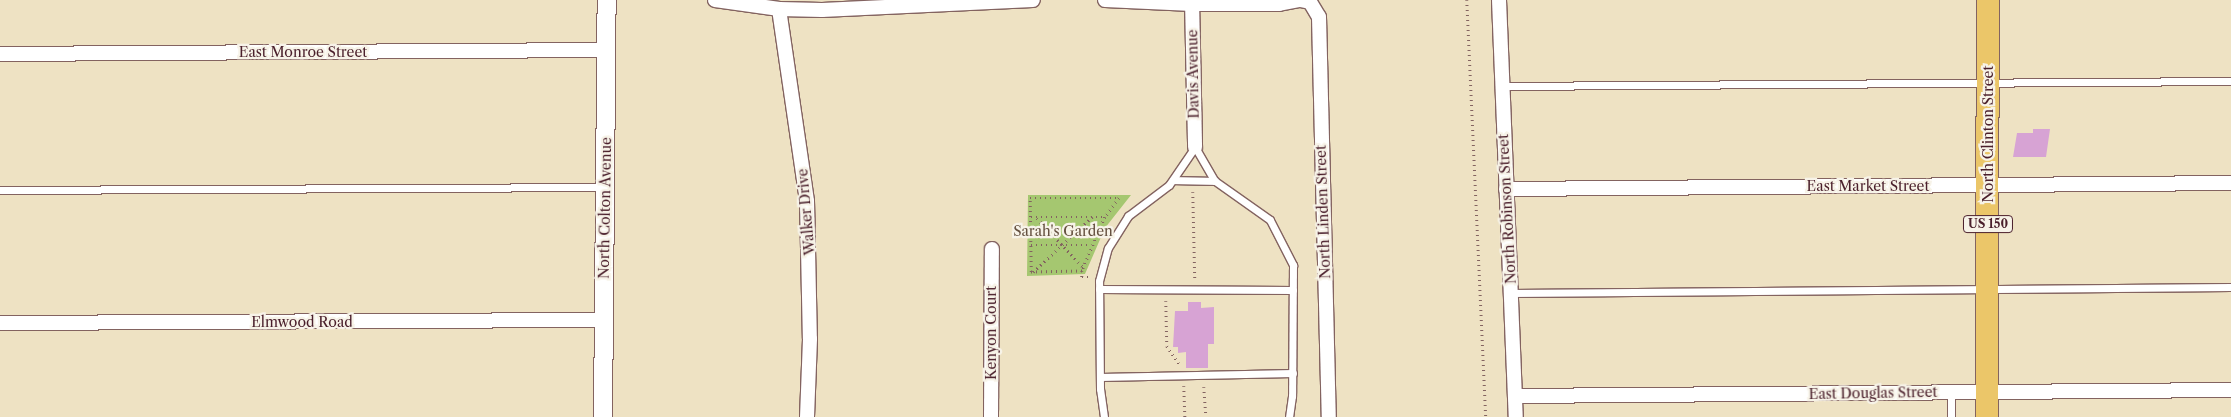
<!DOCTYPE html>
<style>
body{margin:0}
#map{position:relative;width:2231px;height:417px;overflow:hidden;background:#eee2c3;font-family:"Libre Caslon Text",serif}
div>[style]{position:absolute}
.green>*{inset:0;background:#a5c770}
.building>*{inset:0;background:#d7a3d4}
.path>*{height:2.5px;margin-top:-1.25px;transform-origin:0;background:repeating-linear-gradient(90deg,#836360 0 1px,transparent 0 5px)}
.roads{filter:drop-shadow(1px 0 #836360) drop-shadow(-1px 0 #836360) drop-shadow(0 1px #836360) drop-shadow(0 -1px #836360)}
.service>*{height:7px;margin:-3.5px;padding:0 3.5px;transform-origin:3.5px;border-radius:3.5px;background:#fff}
.minor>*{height:14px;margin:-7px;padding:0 7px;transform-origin:7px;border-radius:7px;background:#fff}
.tertiary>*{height:18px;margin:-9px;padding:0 9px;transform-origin:9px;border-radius:9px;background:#fff}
.primary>*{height:22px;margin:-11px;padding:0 11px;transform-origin:11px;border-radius:11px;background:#ebc669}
span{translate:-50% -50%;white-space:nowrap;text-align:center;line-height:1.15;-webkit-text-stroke:4.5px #f7f3e8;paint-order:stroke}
.shield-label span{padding:1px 4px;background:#f7f3e8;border:1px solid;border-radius:4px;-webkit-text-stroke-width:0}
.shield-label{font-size:12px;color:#4a1f2b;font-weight:700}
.street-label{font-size:14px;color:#4a1f2b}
.park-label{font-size:14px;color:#655140}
</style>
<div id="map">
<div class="green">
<div style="clip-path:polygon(1028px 195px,1131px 195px,1105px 228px,1085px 274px,1027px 276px)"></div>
</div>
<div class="building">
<div style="clip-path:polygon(2033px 129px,2050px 129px,2046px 157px,2013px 157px,2017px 133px,2033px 133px)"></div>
<div style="clip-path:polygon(1188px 302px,1201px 302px,1201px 308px,1214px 307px,1214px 344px,1208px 344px,1208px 368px,1186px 368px,1186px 352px,1178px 353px,1178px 347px,1173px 347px,1175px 311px,1188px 311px)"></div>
</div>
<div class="path">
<div style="left:1467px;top:0;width:417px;rotate:87.4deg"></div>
<div style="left:1193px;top:192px;width:87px;rotate:88.7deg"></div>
<div style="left:1030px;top:198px;width:89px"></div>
<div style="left:1119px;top:198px;width:24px;rotate:126deg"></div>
<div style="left:1105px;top:217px;width:59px;rotate:113.1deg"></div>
<div style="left:1082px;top:271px;width:51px;rotate:178.9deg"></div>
<div style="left:1031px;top:272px;width:74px;rotate:-90.8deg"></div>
<div style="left:1031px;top:217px;width:74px"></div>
<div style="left:1037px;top:218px;width:69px;rotate:46.8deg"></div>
<div style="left:1031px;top:245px;width:60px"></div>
<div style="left:1082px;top:271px;width:6px;rotate:90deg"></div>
<div style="left:1082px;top:277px;width:8px"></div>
<div style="left:1033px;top:272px;width:81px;rotate:-43deg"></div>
<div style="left:1166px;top:301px;width:45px;rotate:88.7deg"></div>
<div style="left:1167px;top:346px;width:22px;rotate:56deg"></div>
<div style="left:1184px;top:386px;width:31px;rotate:88deg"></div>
<div style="left:1204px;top:387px;width:30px;rotate:86deg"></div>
</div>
<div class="roads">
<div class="service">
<div style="left:1501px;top:86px;width:730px;rotate:-0.39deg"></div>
<div style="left:1173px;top:180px;width:42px;rotate:1.4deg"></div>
<div style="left:0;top:190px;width:604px;rotate:-0.28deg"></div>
<div style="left:1099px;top:289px;width:194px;rotate:0.3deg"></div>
<div style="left:1511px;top:293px;width:720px;rotate:-0.48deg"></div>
<div style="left:1100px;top:377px;width:193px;rotate:-1.2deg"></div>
<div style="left:1951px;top:392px;width:25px;rotate:90deg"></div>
<div style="left:1104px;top:417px;width:28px;rotate:-98deg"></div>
<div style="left:1100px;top:389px;width:108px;rotate:-90.5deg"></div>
<div style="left:1099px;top:281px;width:34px;rotate:-75deg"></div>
<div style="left:1108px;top:248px;width:38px;rotate:-58deg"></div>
<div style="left:1128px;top:216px;width:51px;rotate:-37.1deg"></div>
<div style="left:1169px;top:185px;width:46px;rotate:-55.6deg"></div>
<div style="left:1195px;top:147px;width:39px;rotate:60deg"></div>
<div style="left:1215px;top:181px;width:67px;rotate:35.3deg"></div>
<div style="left:1270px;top:220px;width:51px;rotate:62.9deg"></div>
<div style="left:1293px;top:265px;width:131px;rotate:90.4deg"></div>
<div style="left:1292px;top:396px;width:21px;rotate:98deg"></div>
</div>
<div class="minor">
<div style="left:715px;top:0;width:65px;rotate:8deg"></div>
<div style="left:779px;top:9px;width:43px;rotate:1.3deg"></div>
<div style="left:822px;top:10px;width:211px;rotate:-2.7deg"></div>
<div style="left:1105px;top:0;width:87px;rotate:2.6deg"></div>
<div style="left:1192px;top:4px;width:87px"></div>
<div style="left:1279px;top:4px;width:20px;rotate:-11deg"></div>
<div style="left:1192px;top:0;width:147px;rotate:88.8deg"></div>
<div style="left:1300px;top:0;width:10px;rotate:11deg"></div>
<div style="left:1310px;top:2px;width:17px;rotate:59deg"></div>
<div style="left:1319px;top:17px;width:400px;rotate:88.6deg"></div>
<div style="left:1499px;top:0;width:417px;rotate:87.7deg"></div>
<div style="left:779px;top:9px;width:194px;rotate:81.7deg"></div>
<div style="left:807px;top:201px;width:138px;rotate:88.8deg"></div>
<div style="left:810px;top:339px;width:78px;rotate:92.2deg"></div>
<div style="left:0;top:54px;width:606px;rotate:-0.38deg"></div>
<div style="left:1506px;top:189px;width:725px;rotate:-0.47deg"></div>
<div style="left:0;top:323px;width:603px;rotate:-0.29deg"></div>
<div style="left:1516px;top:396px;width:715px;rotate:-0.48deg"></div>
<div style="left:991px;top:417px;width:168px;rotate:-89.7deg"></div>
</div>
<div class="tertiary">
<div style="left:603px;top:417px;width:417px;rotate:-89.5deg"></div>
</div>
<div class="primary">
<div style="left:1987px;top:417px;width:417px;rotate:-89.9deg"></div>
</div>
</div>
<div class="shield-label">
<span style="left:1988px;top:224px">US 150</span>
</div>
<div class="street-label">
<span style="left:303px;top:52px">East Monroe Street</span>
<span style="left:1193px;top:74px;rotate:-91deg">Davis Avenue</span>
<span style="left:1988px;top:134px;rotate:-90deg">North Clinton Street</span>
<span style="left:1868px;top:186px">East Market Street</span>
<span style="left:605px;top:208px;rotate:-89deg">North Colton Avenue</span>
<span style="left:1507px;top:209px;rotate:-93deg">North Robinson Street</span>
<span style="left:806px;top:212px;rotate:-95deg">Walker Drive</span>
<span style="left:1323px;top:212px;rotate:-92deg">North Linden Street</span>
<span style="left:302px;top:322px">Elmwood Road</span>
<span style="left:991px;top:333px;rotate:-90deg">Kenyon Court</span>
<span style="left:1873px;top:393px;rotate:-1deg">East Douglas Street</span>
</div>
<div class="park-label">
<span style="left:1063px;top:231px">Sarah's Garden</span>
</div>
</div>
